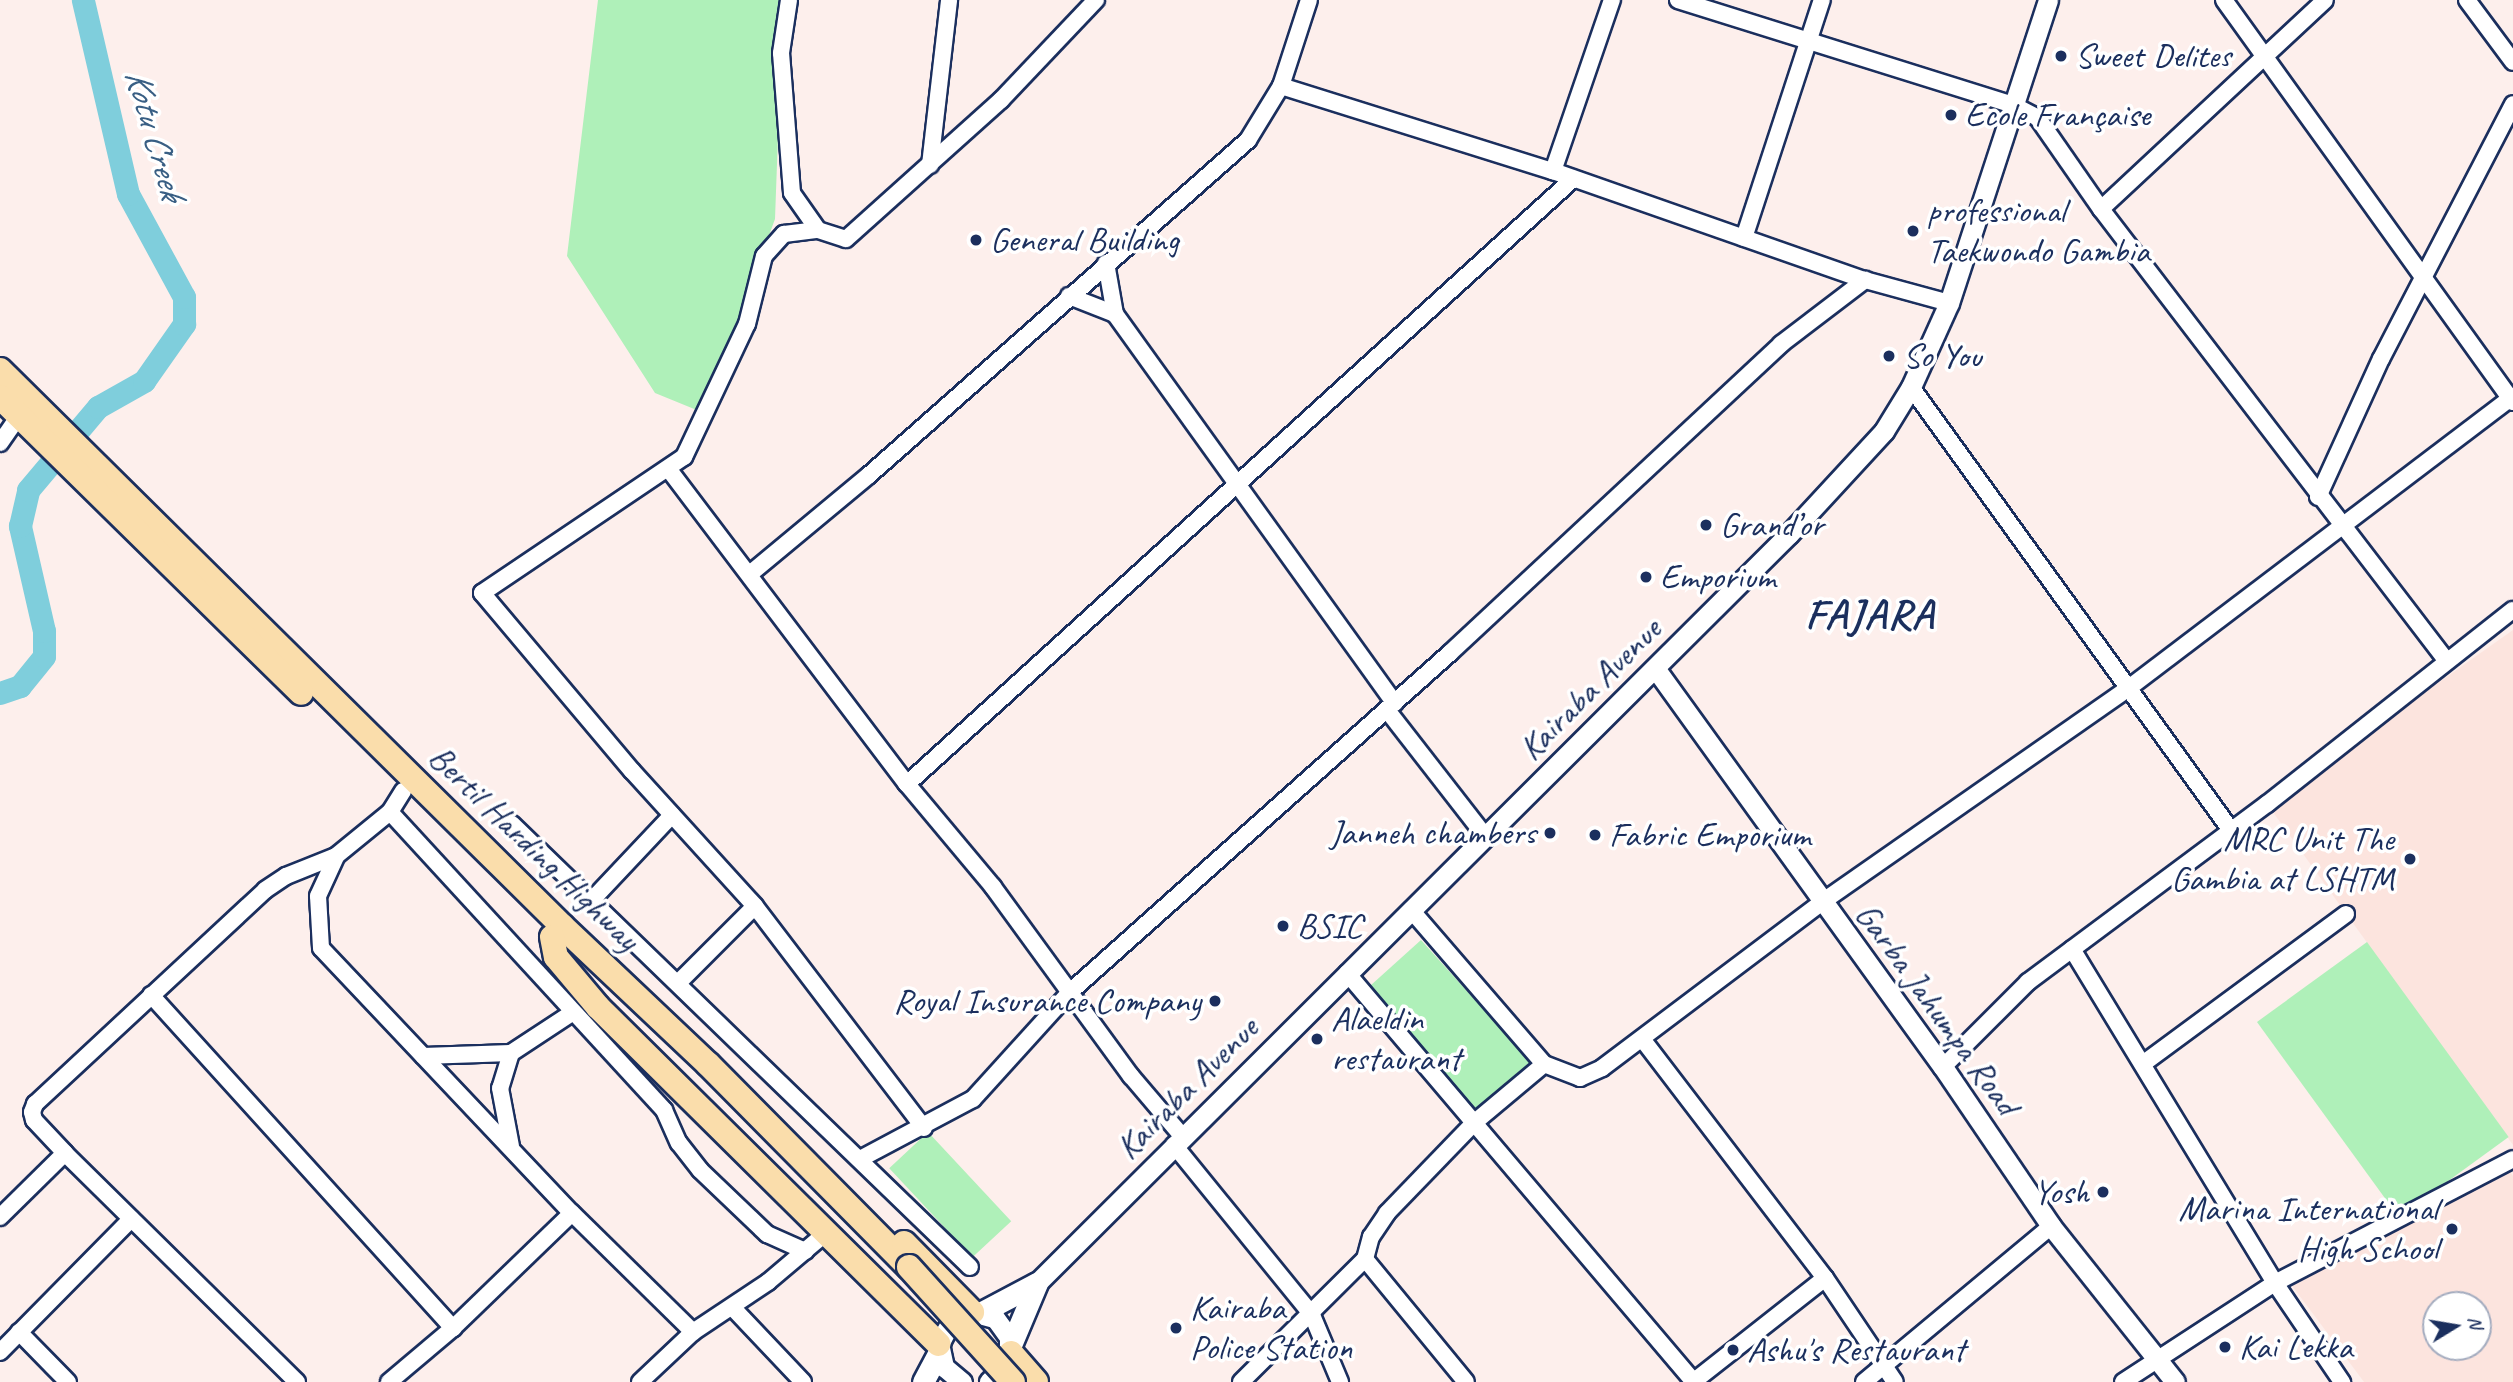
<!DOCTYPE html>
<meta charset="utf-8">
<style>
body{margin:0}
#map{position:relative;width:2513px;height:1382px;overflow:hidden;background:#fdefec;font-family:Caveat,sans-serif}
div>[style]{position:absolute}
.built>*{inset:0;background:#fce4de}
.green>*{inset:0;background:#aff0b9;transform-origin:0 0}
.river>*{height:23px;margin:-11.5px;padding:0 11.5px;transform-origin:11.5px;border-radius:11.5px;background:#7fcedc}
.roads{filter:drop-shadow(2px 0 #1b2f5e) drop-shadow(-2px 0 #1b2f5e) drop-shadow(0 2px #1b2f5e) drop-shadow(0 -2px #1b2f5e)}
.minor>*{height:16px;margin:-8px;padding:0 8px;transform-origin:8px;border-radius:8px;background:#fff}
.tertiary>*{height:19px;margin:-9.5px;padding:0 9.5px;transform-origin:9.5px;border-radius:9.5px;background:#fff}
.secondary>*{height:21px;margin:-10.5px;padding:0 10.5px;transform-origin:10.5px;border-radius:10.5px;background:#fff}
.primary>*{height:24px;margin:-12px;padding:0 12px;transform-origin:12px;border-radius:12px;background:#faddab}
.bridges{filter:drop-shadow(2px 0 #1b2f5e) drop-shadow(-2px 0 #1b2f5e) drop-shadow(0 2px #1b2f5e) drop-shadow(0 -2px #1b2f5e)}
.primary-bridge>*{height:24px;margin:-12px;padding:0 12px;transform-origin:12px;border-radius:12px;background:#faddab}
.dots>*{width:19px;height:19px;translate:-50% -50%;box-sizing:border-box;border:4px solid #fff;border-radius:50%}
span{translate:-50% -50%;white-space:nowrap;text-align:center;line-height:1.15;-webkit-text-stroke:7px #fff;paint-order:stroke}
.poi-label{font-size:35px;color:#1b2f5e}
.left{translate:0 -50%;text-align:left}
.right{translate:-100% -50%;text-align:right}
.street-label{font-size:35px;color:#1b2f5e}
.water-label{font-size:37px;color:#395f84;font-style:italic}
.district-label{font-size:42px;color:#1b2f5e;font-weight:700;letter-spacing:2px}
.north{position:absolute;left:2422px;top:1291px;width:70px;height:70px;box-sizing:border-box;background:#fff;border:2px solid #a4acbf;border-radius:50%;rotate:79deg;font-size:19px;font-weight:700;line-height:28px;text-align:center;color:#1b2f5e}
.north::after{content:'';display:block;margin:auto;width:24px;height:32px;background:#1b2f5e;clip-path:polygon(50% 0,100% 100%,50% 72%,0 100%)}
</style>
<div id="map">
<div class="built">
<div style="clip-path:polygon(2513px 630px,2513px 1145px,2267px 804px)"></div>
<div style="clip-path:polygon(evenodd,2507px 1168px,2513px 1176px,2513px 1382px,2364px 1382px,2290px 1283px,2507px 1168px,2436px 1305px,2478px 1305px,2478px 1347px,2436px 1347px,2436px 1305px)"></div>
</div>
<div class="green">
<div style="clip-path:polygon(598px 0,789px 0,781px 53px,775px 219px,704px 413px,655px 393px,567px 256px)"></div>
<div style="left:1421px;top:940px;width:169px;height:75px;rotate:48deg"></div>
<div style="left:2367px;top:942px;width:241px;height:136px;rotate:54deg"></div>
<div style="left:928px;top:1132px;width:122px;height:53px;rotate:47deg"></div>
</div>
<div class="river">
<div style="left:0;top:693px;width:21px;rotate:-19deg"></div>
<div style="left:20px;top:686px;width:38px;rotate:-51deg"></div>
<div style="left:44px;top:656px;width:25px;rotate:-90deg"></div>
<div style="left:44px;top:631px;width:108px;rotate:-102.9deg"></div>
<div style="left:20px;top:526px;width:37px;rotate:-77deg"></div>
<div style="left:28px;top:490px;width:109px;rotate:-49.9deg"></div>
<div style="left:98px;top:407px;width:53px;rotate:-29.5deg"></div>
<div style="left:144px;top:381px;width:70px;rotate:-54.9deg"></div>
<div style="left:184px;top:324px;width:27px;rotate:-90deg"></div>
<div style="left:184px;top:297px;width:117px;rotate:-118.5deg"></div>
<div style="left:128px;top:194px;width:199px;rotate:-103.1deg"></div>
</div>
<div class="roads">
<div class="minor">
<div style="left:789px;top:0;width:54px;rotate:98.6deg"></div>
<div style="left:781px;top:53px;width:140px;rotate:85.5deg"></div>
<div style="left:792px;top:193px;width:45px;rotate:54.9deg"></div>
<div style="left:1678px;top:0;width:351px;rotate:17.4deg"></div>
<div style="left:2013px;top:105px;width:27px;rotate:27deg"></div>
<div style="left:2037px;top:117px;width:112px;rotate:55.2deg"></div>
<div style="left:2101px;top:209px;width:568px;rotate:52.59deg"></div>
<div style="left:2224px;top:0;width:495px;rotate:54.3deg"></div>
<div style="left:2467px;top:0;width:77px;rotate:53.4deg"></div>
<div style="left:1281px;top:86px;width:285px;rotate:17.4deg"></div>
<div style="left:1553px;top:171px;width:330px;rotate:19.3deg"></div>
<div style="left:1865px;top:280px;width:87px;rotate:15.3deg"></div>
<div style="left:930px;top:165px;width:166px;rotate:-83.4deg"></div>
<div style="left:1553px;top:171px;width:181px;rotate:-71deg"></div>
<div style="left:2101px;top:209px;width:306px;rotate:-43deg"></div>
<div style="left:1744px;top:238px;width:250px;rotate:-71.9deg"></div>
<div style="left:1106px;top:263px;width:52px;rotate:80deg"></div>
<div style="left:1115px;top:314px;width:479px;rotate:54.3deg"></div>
<div style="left:1069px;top:296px;width:49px;rotate:21.4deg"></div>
<div style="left:1911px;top:387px;width:545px;rotate:54.18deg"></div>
<div style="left:0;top:443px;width:33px;rotate:-55deg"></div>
<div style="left:670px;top:471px;width:393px;rotate:52.9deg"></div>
<div style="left:907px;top:784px;width:134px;rotate:50.1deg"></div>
<div style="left:993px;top:887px;width:234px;rotate:53.9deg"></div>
<div style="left:1131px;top:1076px;width:79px;rotate:49.6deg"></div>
<div style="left:2318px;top:497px;width:152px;rotate:-65.5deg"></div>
<div style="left:2381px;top:359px;width:287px;rotate:-62.6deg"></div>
<div style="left:751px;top:573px;width:153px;rotate:-39.7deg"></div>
<div style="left:869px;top:475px;width:506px;rotate:-41.47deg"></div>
<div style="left:1248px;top:140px;width:63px;rotate:-58.6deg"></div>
<div style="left:1281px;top:86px;width:90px;rotate:-72deg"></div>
<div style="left:1387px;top:710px;width:161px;rotate:52.1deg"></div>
<div style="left:907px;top:784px;width:900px;rotate:-42.25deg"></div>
<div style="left:390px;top:812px;width:405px;rotate:47.4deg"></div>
<div style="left:664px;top:1110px;width:36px;rotate:66deg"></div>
<div style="left:679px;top:1143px;width:34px;rotate:52deg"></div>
<div style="left:700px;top:1170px;width:93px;rotate:43.7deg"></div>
<div style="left:767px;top:1234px;width:42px;rotate:24.1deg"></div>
<div style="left:512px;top:824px;width:637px;rotate:44.05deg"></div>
<div style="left:336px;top:857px;width:43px;rotate:114.8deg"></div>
<div style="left:318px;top:896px;width:52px;rotate:86.7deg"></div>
<div style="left:321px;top:948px;width:365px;rotate:46.6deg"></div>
<div style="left:572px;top:1213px;width:170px;rotate:44.5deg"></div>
<div style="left:591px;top:901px;width:118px;rotate:-46.7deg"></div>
<div style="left:1412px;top:911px;width:202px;rotate:49.2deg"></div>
<div style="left:1544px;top:1064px;width:39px;rotate:21deg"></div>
<div style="left:1580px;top:1078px;width:24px;rotate:-24deg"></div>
<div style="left:1602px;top:1068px;width:276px;rotate:-37deg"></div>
<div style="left:1822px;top:902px;width:371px;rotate:-34.9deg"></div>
<div style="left:2126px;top:690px;width:486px;rotate:-37.2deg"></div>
<div style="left:2072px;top:949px;width:391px;rotate:58.7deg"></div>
<div style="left:2275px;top:1283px;width:120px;rotate:55.9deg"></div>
<div style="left:1347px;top:973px;width:536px;rotate:49.69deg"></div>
<div style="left:679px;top:982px;width:107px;rotate:-45deg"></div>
<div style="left:151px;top:995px;width:450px;rotate:47.8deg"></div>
<div style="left:1643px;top:1040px;width:300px;rotate:52.6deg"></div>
<div style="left:1825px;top:1278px;width:125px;rotate:56.1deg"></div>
<div style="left:511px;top:1053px;width:37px;rotate:107deg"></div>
<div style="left:500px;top:1088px;width:59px;rotate:79.3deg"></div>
<div style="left:423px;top:1056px;width:88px;rotate:-2deg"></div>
<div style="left:511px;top:1053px;width:73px;rotate:-33.3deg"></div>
<div style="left:2144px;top:1063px;width:251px;rotate:-36.4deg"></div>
<div style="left:1943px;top:1067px;width:120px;rotate:-45deg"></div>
<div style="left:2028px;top:982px;width:298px;rotate:-36.7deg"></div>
<div style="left:2267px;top:804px;width:313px;rotate:-38.3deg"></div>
<div style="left:924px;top:1128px;width:279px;rotate:-127.3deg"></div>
<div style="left:755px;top:906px;width:183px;rotate:-132.3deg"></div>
<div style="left:632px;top:771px;width:233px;rotate:-130.1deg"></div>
<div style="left:482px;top:593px;width:244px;rotate:-34deg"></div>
<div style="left:684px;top:457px;width:147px;rotate:-64.7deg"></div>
<div style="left:747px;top:324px;width:70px;rotate:-76deg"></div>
<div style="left:764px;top:256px;width:30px;rotate:-48deg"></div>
<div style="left:784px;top:234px;width:34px;rotate:-7deg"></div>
<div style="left:818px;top:230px;width:29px;rotate:18deg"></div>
<div style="left:846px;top:239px;width:208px;rotate:-41.9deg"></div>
<div style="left:1001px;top:100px;width:138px;rotate:-46.5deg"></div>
<div style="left:1174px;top:1145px;width:219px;rotate:50.9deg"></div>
<div style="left:1312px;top:1315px;width:73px;rotate:67.3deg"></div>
<div style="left:860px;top:1159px;width:128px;rotate:-28deg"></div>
<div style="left:973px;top:1099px;width:144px;rotate:-47.8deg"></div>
<div style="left:1070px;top:992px;width:509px;rotate:-41.74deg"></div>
<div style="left:1450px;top:653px;width:453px;rotate:-43deg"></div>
<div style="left:1781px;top:344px;width:106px;rotate:-37.3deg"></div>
<div style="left:0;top:1217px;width:91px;rotate:-44.6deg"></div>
<div style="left:1365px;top:1259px;width:159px;rotate:50.6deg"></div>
<div style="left:733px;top:1308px;width:102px;rotate:46.6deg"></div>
<div style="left:19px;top:1332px;width:70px;rotate:45.6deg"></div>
<div style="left:0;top:1352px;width:187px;rotate:-45.4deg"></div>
<div style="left:297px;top:1382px;width:326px;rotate:-135.4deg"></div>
<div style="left:65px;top:1153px;width:45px;rotate:-133.2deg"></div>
<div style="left:34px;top:1120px;width:8px;rotate:-104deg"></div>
<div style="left:32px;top:1112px;width:9px;rotate:-69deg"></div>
<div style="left:35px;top:1104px;width:314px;rotate:-42.9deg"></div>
<div style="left:265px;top:890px;width:25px;rotate:-34deg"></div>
<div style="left:286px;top:876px;width:54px;rotate:-21.8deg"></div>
<div style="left:336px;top:856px;width:70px;rotate:-39.2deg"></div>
<div style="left:390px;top:812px;width:25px;rotate:-58deg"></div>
<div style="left:389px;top:1382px;width:84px;rotate:-40.2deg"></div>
<div style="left:453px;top:1328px;width:165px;rotate:-44deg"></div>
<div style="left:640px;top:1382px;width:73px;rotate:-43.3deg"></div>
<div style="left:693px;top:1332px;width:90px;rotate:-33.7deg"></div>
<div style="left:768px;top:1282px;width:76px;rotate:-40.2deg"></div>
<div style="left:1241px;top:1382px;width:175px;rotate:-44.8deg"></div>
<div style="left:1365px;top:1259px;width:23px;rotate:-75deg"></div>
<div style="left:1371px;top:1237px;width:29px;rotate:-56deg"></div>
<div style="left:1387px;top:1213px;width:127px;rotate:-46deg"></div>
<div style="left:1475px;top:1122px;width:90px;rotate:-40deg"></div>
<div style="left:1693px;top:1382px;width:168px;rotate:-38.2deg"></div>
<div style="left:1864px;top:1382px;width:244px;rotate:-39.8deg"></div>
<div style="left:2123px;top:1382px;width:181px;rotate:-33.1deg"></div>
<div style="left:2275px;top:1283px;width:268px;rotate:-27.5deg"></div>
</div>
<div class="tertiary">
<div style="left:1655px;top:668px;width:492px;rotate:54.2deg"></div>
<div style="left:1943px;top:1067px;width:192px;rotate:55.8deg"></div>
<div style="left:2051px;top:1226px;width:199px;rotate:51.5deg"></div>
<div style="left:1037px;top:1283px;width:1061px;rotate:-44.89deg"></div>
<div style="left:1789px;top:534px;width:140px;rotate:-47.3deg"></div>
<div style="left:1884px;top:431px;width:52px;rotate:-58.5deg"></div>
<div style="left:1911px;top:387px;width:92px;rotate:-65.7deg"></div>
<div style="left:1949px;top:303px;width:319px;rotate:-71.9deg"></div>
<div style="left:962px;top:1382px;width:23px;rotate:-140deg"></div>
<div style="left:944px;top:1367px;width:24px;rotate:-102deg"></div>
<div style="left:939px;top:1344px;width:24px;rotate:-62deg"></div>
<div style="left:950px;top:1323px;width:25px;rotate:-27deg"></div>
<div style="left:972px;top:1312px;width:24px;rotate:15deg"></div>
<div style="left:995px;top:1318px;width:24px;rotate:54deg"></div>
<div style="left:1009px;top:1337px;width:24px;rotate:90deg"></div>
<div style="left:1009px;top:1361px;width:29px;rotate:134deg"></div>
</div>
<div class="secondary">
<div style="left:980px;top:1313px;width:64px;rotate:-27.8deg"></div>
<div style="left:1011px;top:1345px;width:67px;rotate:-67.2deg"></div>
<div style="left:923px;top:1382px;width:34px;rotate:-62deg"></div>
</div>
<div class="primary">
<div style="left:0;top:370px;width:791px;rotate:44.69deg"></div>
<div style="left:562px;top:926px;width:201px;rotate:43.4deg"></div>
<div style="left:708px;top:1064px;width:286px;rotate:45.3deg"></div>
<div style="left:0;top:397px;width:422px;rotate:44.5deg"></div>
<div style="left:552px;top:937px;width:20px;rotate:79deg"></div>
<div style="left:556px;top:957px;width:65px;rotate:50deg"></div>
<div style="left:598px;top:1007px;width:479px;rotate:44.7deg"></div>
<div style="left:904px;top:1243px;width:97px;rotate:45.4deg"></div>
<div style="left:1011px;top:1353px;width:38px;rotate:49deg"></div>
</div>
</div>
<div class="bridges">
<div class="primary-bridge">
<div style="left:909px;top:1267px;width:155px;rotate:47.9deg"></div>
</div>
</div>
<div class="dots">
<div style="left:2061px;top:56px;background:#1b2f5e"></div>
<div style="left:1951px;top:115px;background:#1b2f5e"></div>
<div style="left:1913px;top:231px;background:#1b2f5e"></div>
<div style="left:976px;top:240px;background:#1b2f5e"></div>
<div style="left:1889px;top:356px;background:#1b2f5e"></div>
<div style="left:1706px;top:525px;background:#1b2f5e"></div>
<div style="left:1646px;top:577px;background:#1b2f5e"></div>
<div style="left:1550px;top:833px;background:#1b2f5e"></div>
<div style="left:1595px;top:835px;background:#1b2f5e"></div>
<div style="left:2410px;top:859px;background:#1b2f5e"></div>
<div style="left:1283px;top:926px;background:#1b2f5e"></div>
<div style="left:1215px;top:1001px;background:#1b2f5e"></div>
<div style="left:1317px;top:1039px;background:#1b2f5e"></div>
<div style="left:2103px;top:1192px;background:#1b2f5e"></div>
<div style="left:2452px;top:1229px;background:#1b2f5e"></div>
<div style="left:1176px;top:1328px;background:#1b2f5e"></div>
<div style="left:2225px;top:1347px;background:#1b2f5e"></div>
<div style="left:1733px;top:1350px;background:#1b2f5e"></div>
</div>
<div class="poi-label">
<span class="left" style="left:2075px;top:56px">Sweet Delites</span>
<span class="left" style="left:1965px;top:115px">Ecole Française</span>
<span class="left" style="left:1927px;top:231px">professional<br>Taekwondo Gambia</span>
<span class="left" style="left:990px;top:240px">General Building</span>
<span class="left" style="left:1903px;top:356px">So You</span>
<span class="left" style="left:1720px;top:525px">Grand’or</span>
<span class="left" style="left:1660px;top:577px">Emporium</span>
<span class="right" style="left:1536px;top:833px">Janneh chambers</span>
<span class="left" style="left:1609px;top:835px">Fabric Emporium</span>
<span class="right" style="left:2394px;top:859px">MRC Unit The<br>Gambia at LSHTM</span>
<span class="left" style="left:1297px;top:926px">BSIC</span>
<span class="right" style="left:1201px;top:1001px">Royal Insurance Company</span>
<span class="left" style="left:1331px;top:1039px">Alaeldin<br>restaurant</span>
<span class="right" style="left:2089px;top:1192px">Yosh</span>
<span class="right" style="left:2438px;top:1229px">Marina International<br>High School</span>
<span class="left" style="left:1190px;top:1328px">Kairaba<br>Police Station</span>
<span class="left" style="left:2239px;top:1347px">Kai Lekka</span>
<span class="left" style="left:1747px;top:1350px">Ashu's Restaurant</span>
</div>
<div class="street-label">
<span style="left:1590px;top:689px;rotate:-45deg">Kairaba Avenue</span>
<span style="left:534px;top:848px;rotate:44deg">Bertil Harding Highway</span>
<span style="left:1937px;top:1009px;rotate:54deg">Garba Jahumpa Road</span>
<span style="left:1187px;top:1088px;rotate:-45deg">Kairaba Avenue</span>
</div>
<div class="water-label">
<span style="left:155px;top:134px;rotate:74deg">Kotu Creek</span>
</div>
<div class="district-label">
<span style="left:1870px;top:615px">FAJARA</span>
</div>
<div class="north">N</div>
</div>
